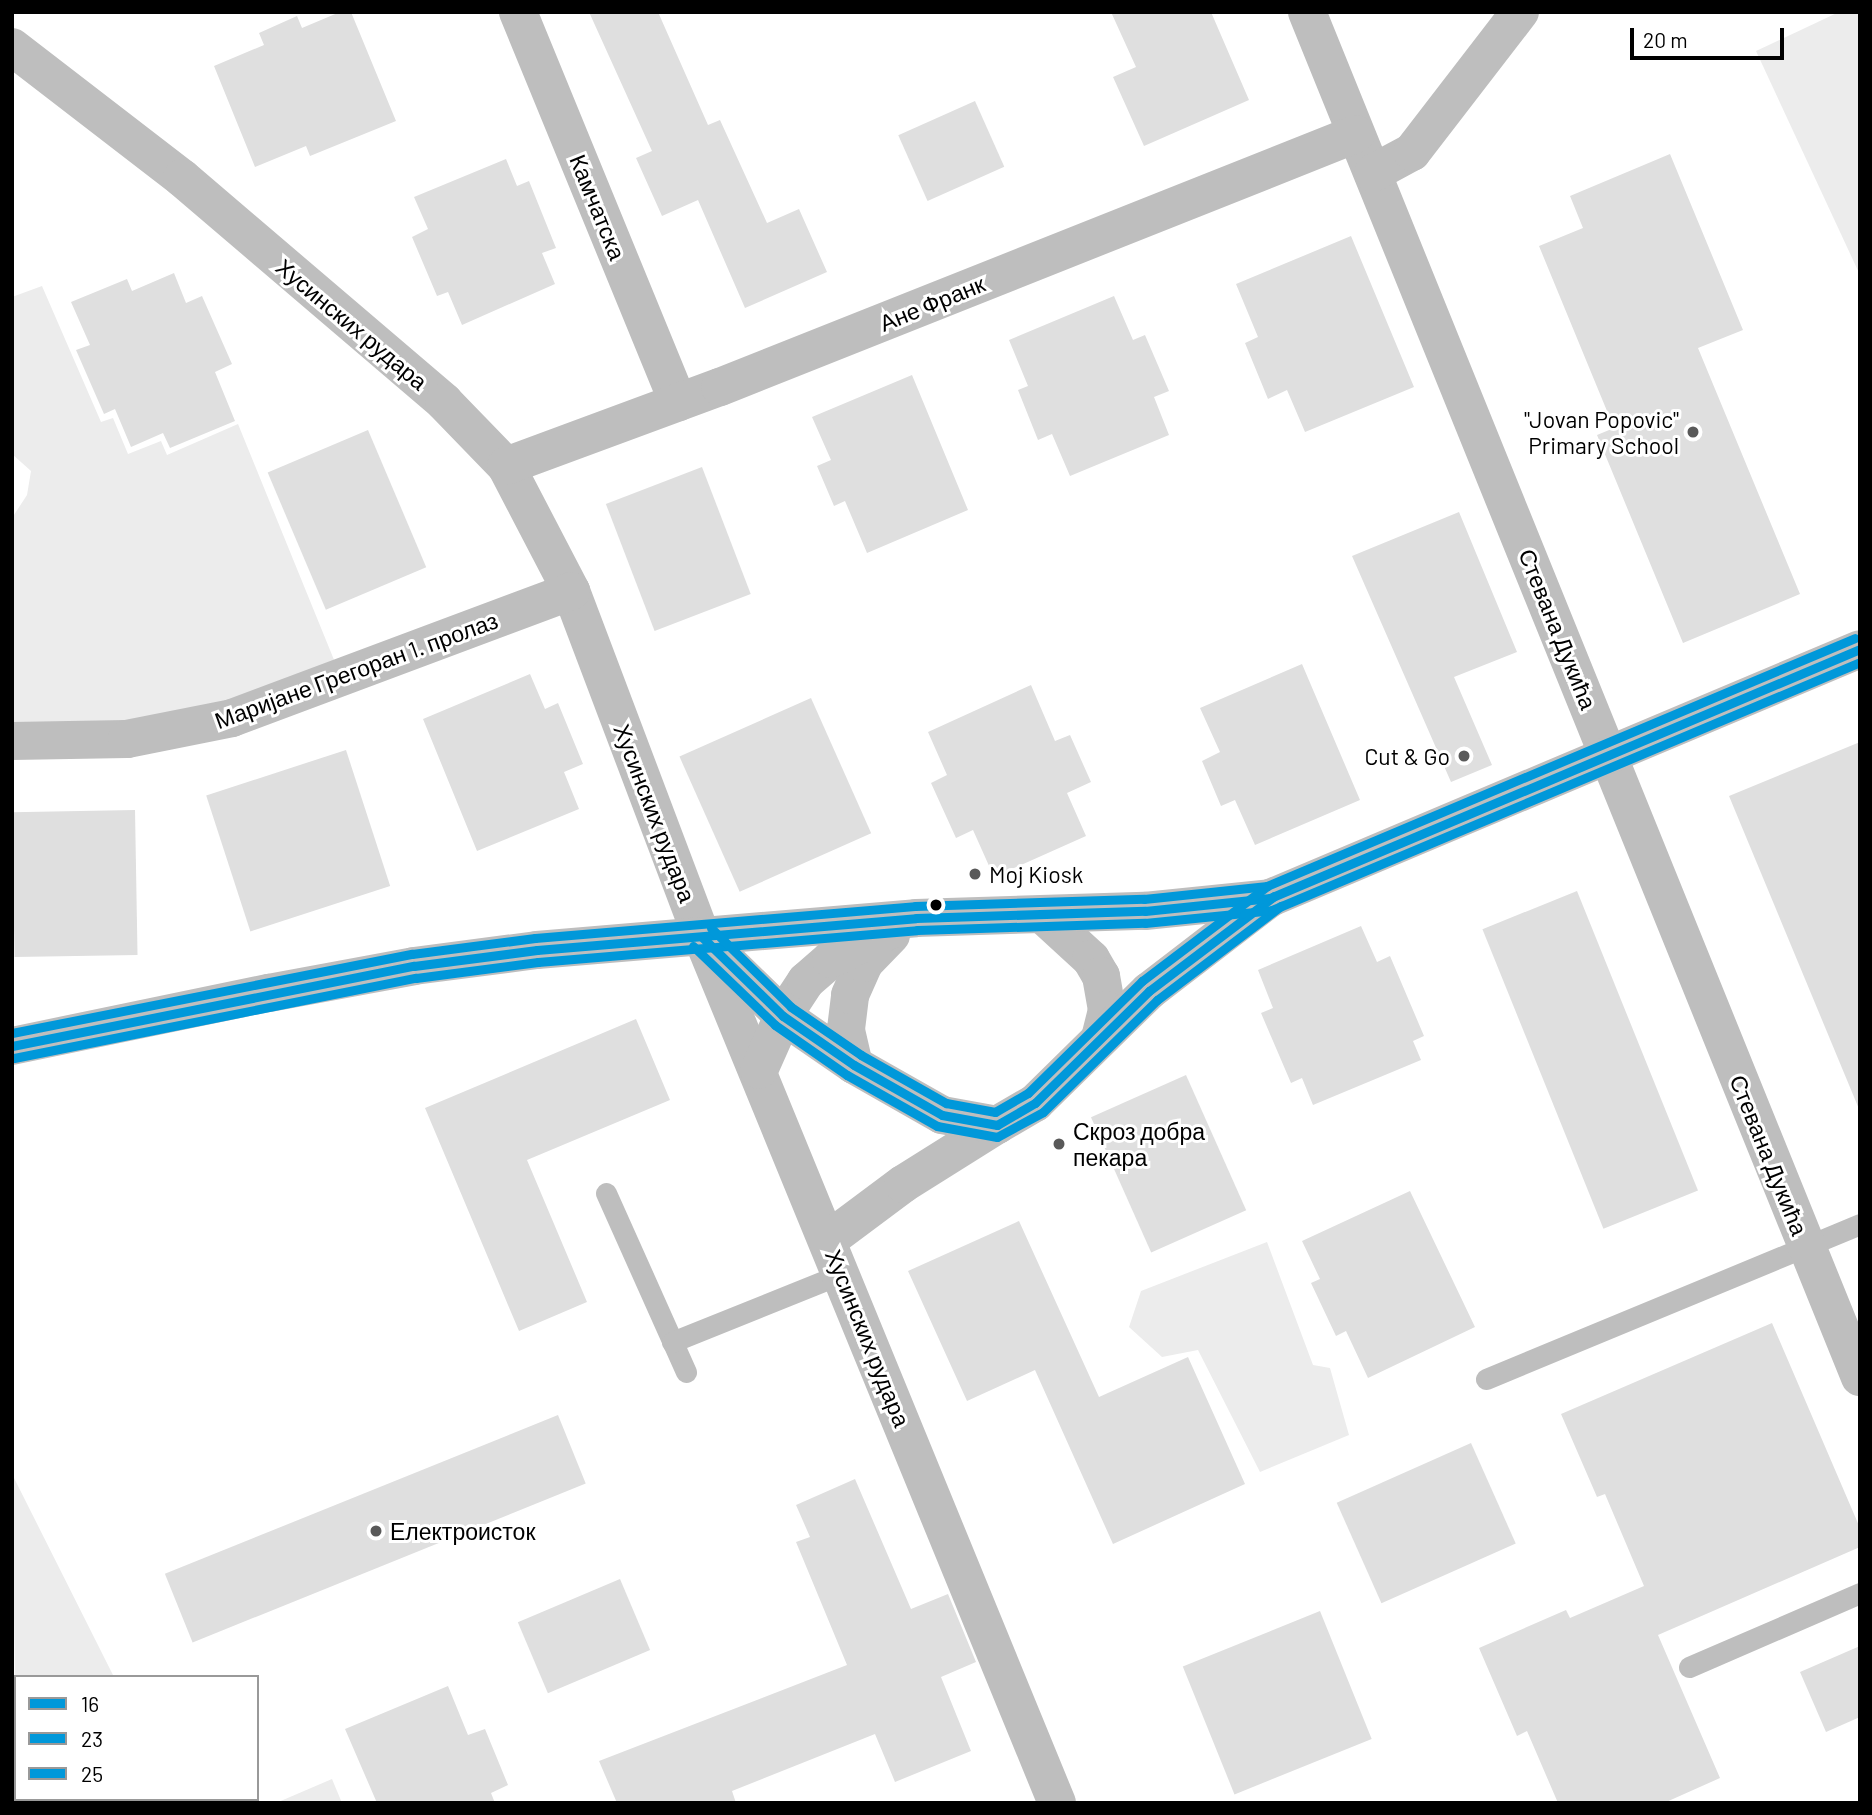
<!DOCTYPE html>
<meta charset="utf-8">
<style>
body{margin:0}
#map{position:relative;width:1872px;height:1815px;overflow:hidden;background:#fff;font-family:Barlow,sans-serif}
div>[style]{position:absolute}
.green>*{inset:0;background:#ececec}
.building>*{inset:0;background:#dfdfdf;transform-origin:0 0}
.service>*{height:21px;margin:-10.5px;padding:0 10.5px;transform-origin:10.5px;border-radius:10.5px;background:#bebebe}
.minor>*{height:38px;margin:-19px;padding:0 19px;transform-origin:19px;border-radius:19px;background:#bebebe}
.tertiary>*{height:38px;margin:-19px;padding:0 19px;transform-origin:19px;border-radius:19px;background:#bebebe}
.bus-1>*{height:9px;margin:-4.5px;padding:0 4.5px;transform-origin:4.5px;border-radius:4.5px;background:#0098da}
.bus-2>*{height:9px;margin:-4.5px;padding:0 4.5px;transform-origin:4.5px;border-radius:4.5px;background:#0098da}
.bus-3>*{height:9px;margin:-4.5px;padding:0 4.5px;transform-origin:4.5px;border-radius:4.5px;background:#0098da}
.dots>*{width:19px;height:19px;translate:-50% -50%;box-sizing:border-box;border:4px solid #fff;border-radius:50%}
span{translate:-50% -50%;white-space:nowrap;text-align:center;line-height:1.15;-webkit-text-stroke:6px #fff;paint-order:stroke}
.street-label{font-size:23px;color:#000}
.poi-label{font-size:23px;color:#000}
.right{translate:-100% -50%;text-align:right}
.left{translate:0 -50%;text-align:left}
.frame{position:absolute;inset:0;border:14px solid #000;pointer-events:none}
.legend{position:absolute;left:14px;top:1675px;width:245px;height:126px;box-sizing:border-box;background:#fff;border:2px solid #999;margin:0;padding:9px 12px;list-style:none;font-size:21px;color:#000}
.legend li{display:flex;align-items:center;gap:14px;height:35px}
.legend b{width:35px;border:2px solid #999}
.scale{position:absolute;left:1630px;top:28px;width:154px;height:32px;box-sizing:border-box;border:4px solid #000;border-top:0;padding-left:9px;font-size:21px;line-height:24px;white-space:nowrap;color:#000;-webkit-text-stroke:5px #fff;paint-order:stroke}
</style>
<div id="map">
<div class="green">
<div style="clip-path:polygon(1839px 12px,1860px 12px,1860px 275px,1756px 51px)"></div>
<div style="clip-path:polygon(42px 286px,101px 422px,113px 418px,128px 454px,161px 441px,167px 455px,238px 424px,341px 677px,265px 706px,12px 741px,12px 518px,27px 495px,31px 471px,12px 454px,12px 297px)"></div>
<div style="clip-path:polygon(1267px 1242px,1313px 1365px,1330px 1368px,1349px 1435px,1260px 1472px,1198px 1350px,1162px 1357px,1129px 1327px,1141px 1291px)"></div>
<div style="clip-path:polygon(12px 1474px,114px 1677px,16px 1677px,16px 1756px)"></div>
<div style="clip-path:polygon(332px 1779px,342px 1803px,276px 1803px)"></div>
</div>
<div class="building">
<div style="clip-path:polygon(340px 12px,351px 12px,396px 121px,310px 156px,306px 146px,255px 167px,214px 66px,264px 45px,259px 33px,297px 16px,302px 28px)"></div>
<div style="clip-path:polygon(589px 12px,658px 12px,708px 125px,720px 120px,767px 223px,799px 209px,827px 272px,745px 308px,698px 200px,662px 216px,636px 158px,652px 151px)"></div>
<div style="clip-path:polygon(1111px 12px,1211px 12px,1249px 100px,1144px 146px,1113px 77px,1136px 67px)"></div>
<div style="left:975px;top:101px;width:72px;height:84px;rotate:66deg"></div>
<div style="clip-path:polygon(1670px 154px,1743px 330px,1698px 348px,1800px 594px,1683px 643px,1597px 435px,1614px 428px,1539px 246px,1583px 228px,1570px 196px)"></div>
<div style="clip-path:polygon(506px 159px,517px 186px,529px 181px,556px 248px,542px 253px,555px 284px,462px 325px,448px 292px,437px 296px,412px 237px,428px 229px,414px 197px)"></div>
<div style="clip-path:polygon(1351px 236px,1414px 387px,1305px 432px,1287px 390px,1268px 399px,1245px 343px,1258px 337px,1236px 284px)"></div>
<div style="clip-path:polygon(174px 273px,186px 303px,202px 296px,232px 364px,215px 372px,235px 421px,170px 448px,163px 433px,131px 447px,115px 409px,104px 414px,76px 350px,90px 345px,71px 302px,127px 279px,132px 291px)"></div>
<div style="clip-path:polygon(1114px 296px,1133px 340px,1145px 335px,1169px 391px,1154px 397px,1169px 435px,1070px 476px,1052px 434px,1038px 440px,1018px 390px,1028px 386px,1009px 340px)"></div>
<div style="clip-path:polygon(912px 375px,968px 510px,867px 553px,845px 501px,834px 506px,817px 466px,831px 460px,812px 417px)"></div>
<div style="left:368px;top:430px;width:149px;height:109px;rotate:67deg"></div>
<div style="left:702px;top:467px;width:136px;height:103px;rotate:69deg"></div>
<div style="clip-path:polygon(1459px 512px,1517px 652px,1454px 677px,1492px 765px,1451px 782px,1352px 556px)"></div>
<div style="clip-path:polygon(1302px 664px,1360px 800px,1255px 845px,1235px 800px,1221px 806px,1202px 761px,1220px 752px,1200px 708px)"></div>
<div style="clip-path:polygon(530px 674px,545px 709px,558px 703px,583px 764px,564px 772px,579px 809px,477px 851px,423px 719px)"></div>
<div style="clip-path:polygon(1031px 685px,1055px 741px,1070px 735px,1091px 782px,1067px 793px,1086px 836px,994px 877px,973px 830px,956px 838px,931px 783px,947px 775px,928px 732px)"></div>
<div style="left:811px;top:698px;width:148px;height:144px;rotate:66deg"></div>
<div style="clip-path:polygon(1860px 742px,1860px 1109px,1859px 1109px,1729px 796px)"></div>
<div style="left:346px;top:750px;width:143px;height:147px;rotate:72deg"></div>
<div style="left:135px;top:810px;width:145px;height:123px;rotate:89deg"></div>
<div style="left:1577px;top:891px;width:323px;height:102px;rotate:68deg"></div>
<div style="clip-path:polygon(1361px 926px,1377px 962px,1390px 956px,1424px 1036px,1413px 1041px,1421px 1060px,1313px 1105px,1302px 1078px,1291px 1083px,1261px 1013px,1273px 1008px,1258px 970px)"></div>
<div style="clip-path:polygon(636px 1019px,670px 1100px,527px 1160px,587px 1302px,519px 1331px,425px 1108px)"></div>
<div style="left:1186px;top:1075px;width:148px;height:104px;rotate:66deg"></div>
<div style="clip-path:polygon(1410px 1191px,1475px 1327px,1368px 1378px,1346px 1331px,1336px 1336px,1311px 1283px,1320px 1279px,1302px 1241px)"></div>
<div style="clip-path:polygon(1019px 1221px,1099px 1397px,1188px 1357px,1245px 1484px,1113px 1544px,1035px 1370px,967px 1401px,908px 1271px)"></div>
<div style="clip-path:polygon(1772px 1323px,1860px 1528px,1860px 1547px,1658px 1635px,1720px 1778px,1664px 1803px,1558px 1803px,1527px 1731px,1517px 1736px,1479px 1648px,1566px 1610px,1570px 1618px,1644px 1586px,1605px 1494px,1597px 1497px,1561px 1414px)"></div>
<div style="left:558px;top:1415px;width:74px;height:424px;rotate:68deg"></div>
<div style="left:1471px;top:1443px;width:110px;height:147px;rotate:66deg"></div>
<div style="clip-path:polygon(855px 1479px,911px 1609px,948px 1594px,976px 1662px,941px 1677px,971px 1751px,895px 1782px,875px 1734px,732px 1791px,736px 1803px,617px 1803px,599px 1761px,847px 1665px,796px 1542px,810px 1537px,796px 1505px)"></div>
<div style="left:620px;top:1579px;width:77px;height:111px;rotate:67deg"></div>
<div style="left:1320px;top:1611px;width:138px;height:148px;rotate:68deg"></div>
<div style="clip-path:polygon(1860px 1646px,1860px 1717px,1826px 1732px,1800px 1672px)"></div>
<div style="clip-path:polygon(448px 1686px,468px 1735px,485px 1729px,508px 1785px,491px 1793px,495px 1803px,377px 1803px,345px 1729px)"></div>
</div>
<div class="service">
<div style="left:606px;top:1193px;width:196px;rotate:65.9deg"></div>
<div style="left:672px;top:1342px;width:182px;rotate:-21.9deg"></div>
<div style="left:1486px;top:1379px;width:405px;rotate:-22.5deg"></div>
<div style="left:1689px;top:1667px;width:186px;rotate:-23.4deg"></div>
</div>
<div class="minor">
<div style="left:518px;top:12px;width:422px;rotate:67.7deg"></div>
<div style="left:1307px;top:12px;width:1473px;rotate:67.95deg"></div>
<div style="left:12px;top:47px;width:215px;rotate:37.6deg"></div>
<div style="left:182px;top:178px;width:345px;rotate:40.5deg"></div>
<div style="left:444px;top:402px;width:89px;rotate:45.9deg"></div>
<div style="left:506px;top:466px;width:141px;rotate:62.5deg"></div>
<div style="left:571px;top:591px;width:370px;rotate:69.3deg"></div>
<div style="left:702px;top:937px;width:936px;rotate:67.71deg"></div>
<div style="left:1373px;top:173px;width:44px;rotate:-28.3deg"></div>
<div style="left:1412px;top:152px;width:177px;rotate:-52.4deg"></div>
<div style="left:506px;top:466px;width:228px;rotate:-20.3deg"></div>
<div style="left:720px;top:387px;width:684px;rotate:-21.69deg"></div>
<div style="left:12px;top:741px;width:115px;rotate:-1deg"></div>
<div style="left:127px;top:739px;width:107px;rotate:-11.3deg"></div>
<div style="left:232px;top:718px;width:362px;rotate:-20.5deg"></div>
<div style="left:828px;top:1240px;width:94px;rotate:-36.7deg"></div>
<div style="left:903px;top:1184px;width:111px;rotate:-32.1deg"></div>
</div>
<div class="tertiary">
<div style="left:1043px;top:915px;width:65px;rotate:42.5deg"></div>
<div style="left:1091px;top:959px;width:20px;rotate:60deg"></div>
<div style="left:1101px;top:976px;width:35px;rotate:80deg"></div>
<div style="left:1107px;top:1010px;width:29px;rotate:104deg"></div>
<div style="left:702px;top:937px;width:113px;rotate:44.3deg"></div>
<div style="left:783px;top:1016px;width:86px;rotate:34.6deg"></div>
<div style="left:854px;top:1065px;width:101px;rotate:29.6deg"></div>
<div style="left:942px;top:1115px;width:56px;rotate:10.3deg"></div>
<div style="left:997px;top:1125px;width:44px;rotate:-30.1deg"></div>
<div style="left:1035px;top:1103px;width:160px;rotate:-44.5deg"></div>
<div style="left:1149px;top:991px;width:153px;rotate:-37.5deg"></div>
<div style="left:1270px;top:898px;width:640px;rotate:-22.88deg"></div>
<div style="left:12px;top:1046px;width:262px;rotate:-11.7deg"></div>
<div style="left:269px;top:993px;width:147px;rotate:-10.5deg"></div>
<div style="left:414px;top:966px;width:124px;rotate:-7.4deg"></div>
<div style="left:537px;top:950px;width:380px;rotate:-4.8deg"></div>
<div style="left:916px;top:918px;width:229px;rotate:-1.8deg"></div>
<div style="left:1145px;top:911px;width:126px;rotate:-5.9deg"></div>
<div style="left:854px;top:1065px;width:37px;rotate:-103deg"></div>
<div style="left:846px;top:1029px;width:34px;rotate:-83deg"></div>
<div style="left:850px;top:995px;width:35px;rotate:-66deg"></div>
<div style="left:864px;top:963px;width:39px;rotate:-46deg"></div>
<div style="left:759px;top:1070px;width:59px;rotate:-66deg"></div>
<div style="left:783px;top:1016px;width:42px;rotate:-56.7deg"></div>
<div style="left:806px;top:981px;width:33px;rotate:-41deg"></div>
<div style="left:831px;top:959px;width:68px;rotate:-26.2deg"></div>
</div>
<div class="bus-1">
<div style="left:702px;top:937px;width:113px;rotate:44.3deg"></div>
<div style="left:783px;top:1016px;width:86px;rotate:34.6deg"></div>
<div style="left:854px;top:1065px;width:101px;rotate:29.6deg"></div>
<div style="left:942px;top:1115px;width:56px;rotate:10.3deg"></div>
<div style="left:997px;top:1125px;width:44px;rotate:-30.1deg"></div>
<div style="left:1035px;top:1103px;width:160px;rotate:-44.5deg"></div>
<div style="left:1149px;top:991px;width:157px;rotate:-37.2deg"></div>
<div style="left:12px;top:1046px;width:410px;rotate:-11.3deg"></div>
<div style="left:414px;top:966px;width:124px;rotate:-7.4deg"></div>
<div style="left:537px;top:950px;width:380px;rotate:-4.8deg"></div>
<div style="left:916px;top:918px;width:229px;rotate:-1.8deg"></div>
<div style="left:1145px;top:911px;width:126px;rotate:-5.9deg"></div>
<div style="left:1270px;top:898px;width:640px;rotate:-22.88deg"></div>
</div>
<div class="bus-2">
<div style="left:693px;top:946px;width:114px;rotate:43.9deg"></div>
<div style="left:775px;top:1025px;width:88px;rotate:34.8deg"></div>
<div style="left:847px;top:1075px;width:103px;rotate:29.5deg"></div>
<div style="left:937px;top:1126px;width:61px;rotate:10.4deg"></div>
<div style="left:997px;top:1137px;width:52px;rotate:-28.5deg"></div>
<div style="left:1043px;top:1112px;width:160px;rotate:-44.5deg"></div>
<div style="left:1157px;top:1000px;width:156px;rotate:-37.2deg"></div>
<div style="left:14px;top:1058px;width:410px;rotate:-11.3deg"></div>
<div style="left:416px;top:978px;width:123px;rotate:-7.5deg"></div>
<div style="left:538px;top:962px;width:380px;rotate:-4.8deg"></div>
<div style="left:917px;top:930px;width:228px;rotate:-1.8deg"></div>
<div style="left:1145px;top:923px;width:128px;rotate:-5.8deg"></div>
<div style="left:1272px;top:910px;width:638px;rotate:-22.87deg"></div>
</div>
<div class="bus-3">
<div style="left:711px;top:928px;width:112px;rotate:44.6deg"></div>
<div style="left:791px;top:1007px;width:85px;rotate:34.4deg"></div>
<div style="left:861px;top:1055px;width:98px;rotate:29.5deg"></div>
<div style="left:946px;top:1103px;width:50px;rotate:10.4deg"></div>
<div style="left:995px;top:1112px;width:38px;rotate:-30deg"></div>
<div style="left:1028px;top:1093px;width:160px;rotate:-44.5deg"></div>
<div style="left:1142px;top:981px;width:157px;rotate:-37.2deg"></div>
<div style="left:12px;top:1033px;width:408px;rotate:-11.2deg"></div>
<div style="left:412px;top:954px;width:124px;rotate:-7.4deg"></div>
<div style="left:535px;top:938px;width:381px;rotate:-4.8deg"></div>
<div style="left:915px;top:906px;width:229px;rotate:-1.8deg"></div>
<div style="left:1144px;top:899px;width:124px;rotate:-6deg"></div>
<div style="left:1267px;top:886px;width:638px;rotate:-22.87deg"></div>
</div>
<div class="dots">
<div style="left:1693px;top:432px;background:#595959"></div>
<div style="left:1464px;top:756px;background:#595959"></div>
<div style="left:975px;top:874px;background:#595959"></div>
<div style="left:936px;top:905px;background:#000"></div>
<div style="left:1059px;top:1144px;background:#595959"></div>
<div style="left:376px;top:1531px;background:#595959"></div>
</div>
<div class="street-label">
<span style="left:598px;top:207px;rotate:68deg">Камчатска</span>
<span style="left:932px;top:303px;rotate:-22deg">Ане Франк</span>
<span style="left:352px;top:324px;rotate:40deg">Хусинских рудара</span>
<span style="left:1558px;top:629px;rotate:68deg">Стевана Дукића</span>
<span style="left:356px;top:670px;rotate:-20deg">Маријане Грегоран 1. пролаз</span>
<span style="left:655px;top:813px;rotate:69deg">Хусинских рудара</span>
<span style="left:1769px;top:1155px;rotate:68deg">Стевана Дукића</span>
<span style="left:868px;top:1338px;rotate:68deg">Хусинских рудара</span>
</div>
<div class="poi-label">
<span class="right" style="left:1679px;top:432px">"Jovan Popovic"<br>Primary School</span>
<span class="right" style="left:1450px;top:756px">Cut &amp; Go</span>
<span class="left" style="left:989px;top:874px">Moj Kiosk</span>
<span class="left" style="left:1073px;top:1144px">Скроз добра<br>пекара</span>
<span class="left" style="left:390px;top:1531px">Електроисток</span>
</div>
<div class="frame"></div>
<ul class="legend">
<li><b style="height:9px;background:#0098da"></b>16</li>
<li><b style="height:9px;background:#0098da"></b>23</li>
<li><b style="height:9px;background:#0098da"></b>25</li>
</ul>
<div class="scale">20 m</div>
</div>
